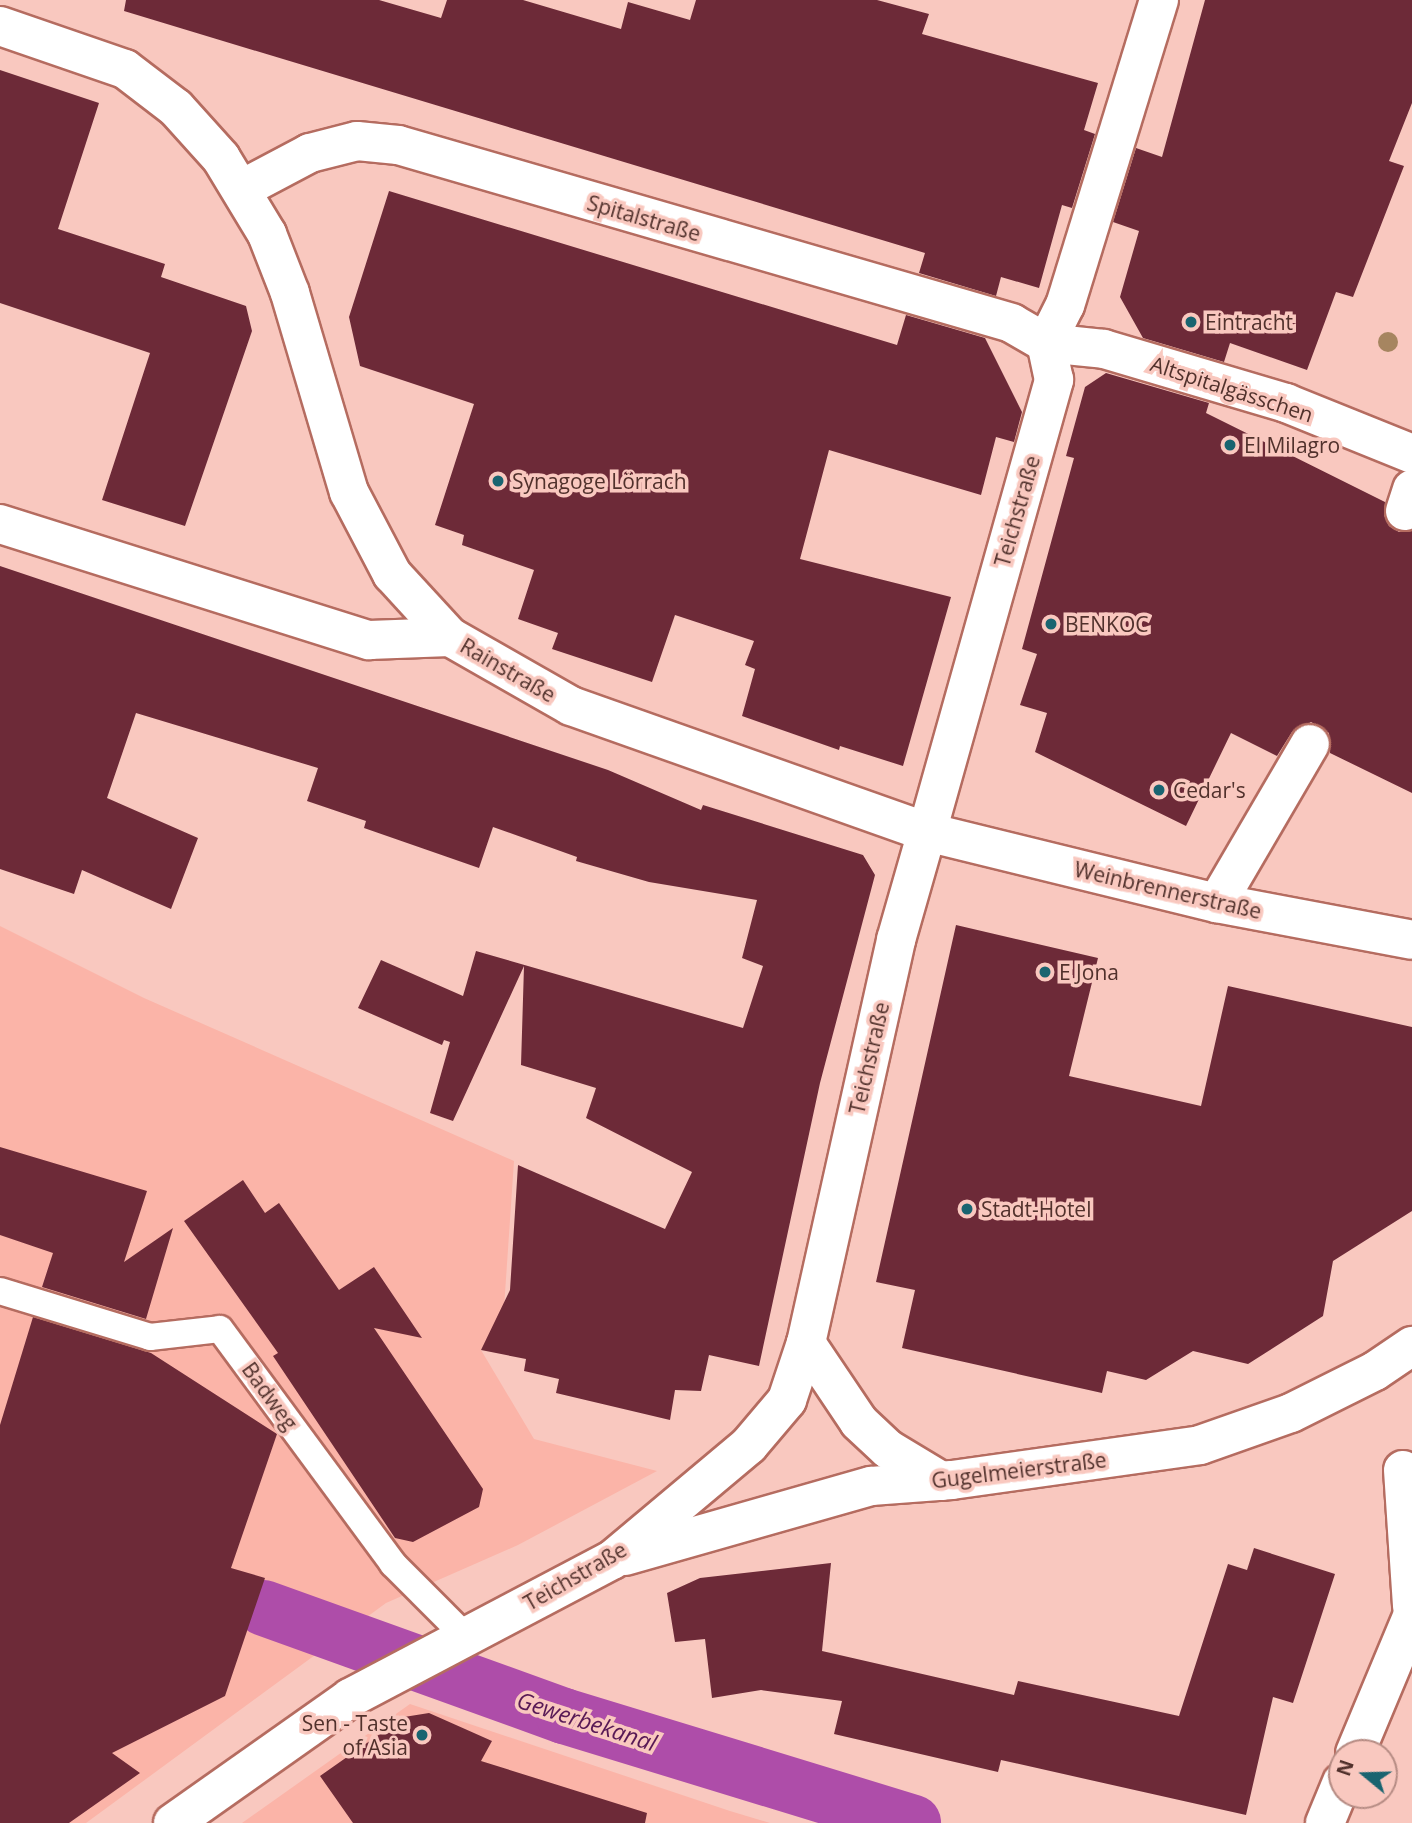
<!DOCTYPE html>
<meta charset="utf-8">
<style>
body{margin:0}
#map{position:relative;width:1412px;height:1823px;overflow:hidden;background:#f9c8bf;font-family:"Open Sans",sans-serif}
div>[style]{position:absolute}
.built>*{inset:0;background:#fbb4a8}
.canal>*{height:56px;margin:-28px;padding:0 28px;transform-origin:28px;border-radius:28px;background:#ae4da9}
.building>*{inset:0;background:#6d2a38}
.roads{filter:drop-shadow(2px 0 #b56c60) drop-shadow(-2px 0 #b56c60) drop-shadow(0 2px #b56c60) drop-shadow(0 -2px #b56c60)}
.service>*{height:26px;margin:-13px;padding:0 13px;transform-origin:13px;border-radius:13px;background:#fff}
.pedestrian>*{height:38px;margin:-19px;padding:0 19px;transform-origin:19px;border-radius:19px;background:#fff}
.minor>*{height:38px;margin:-19px;padding:0 19px;transform-origin:19px;border-radius:19px;background:#fff}
.tertiary>*{height:38px;margin:-19px;padding:0 19px;transform-origin:19px;border-radius:19px;background:#fff}
.trees>*{width:20px;height:20px;margin:-10px;border-radius:50%;background:#a68560}
.dots>*{width:19px;height:19px;translate:-50% -50%;box-sizing:border-box;border:4px solid #f9c8bf;border-radius:50%}
span{translate:-50% -50%;white-space:nowrap;text-align:center;line-height:1.15;-webkit-text-stroke:7px #f9c8bf;paint-order:stroke}
.street-label{font-size:21px;color:#51312c}
.poi-label{font-size:21px;color:#51312c}
.left{translate:0 -50%;text-align:left}
.right{translate:-100% -50%;text-align:right}
.water-label{font-size:23px;color:#581955;font-style:italic}
.north{position:absolute;left:1328px;top:1739px;width:70px;height:70px;box-sizing:border-box;background:#f9c8bf;border:2px solid #b68c84;border-radius:50%;rotate:289deg;font-size:19px;font-weight:700;line-height:28px;text-align:center;color:#51312c}
.north::after{content:'';display:block;margin:auto;width:24px;height:32px;background:#196470;clip-path:polygon(50% 0,100% 100%,50% 72%,0 100%)}
</style>
<div id="map">
<div class="built">
<div style="clip-path:polygon(0 926px,144px 998px,514px 1161px,504px 1308px,481px 1350px,534px 1439px,657px 1471px,518px 1545px,386px 1603px,86px 1823px,0 1823px)"></div>
<div style="clip-path:polygon(410px 1704px,730px 1811px,770px 1823px,242px 1823px)"></div>
</div>
<div class="canal">
<div style="left:264px;top:1608px;width:319px;rotate:19.8deg"></div>
<div style="left:564px;top:1716px;width:365px;rotate:17deg"></div>
</div>
<div class="building">
<div style="clip-path:polygon(126px 0,379px 0,441px 18px,447px 0,523px 0,621px 29px,628px 2px,690px 20px,696px 0,877px 0,929px 14px,922px 34px,1098px 83px,1084px 130px,1095px 134px,1072px 208px,1062px 205px,1039px 288px,1001px 277px,996px 296px,919px 273px,925px 253px,124px 11px)"></div>
<div style="clip-path:polygon(1205px 0,1412px 0,1412px 103px,1389px 161px,1404px 166px,1353px 297px,1336px 292px,1307px 370px,1230px 343px,1224px 362px,1143px 338px,1120px 297px,1139px 231px,1113px 222px,1136px 148px,1162px 157px)"></div>
<div style="clip-path:polygon(0 70px,99px 103px,58px 229px,165px 264px,161px 277px,246px 306px,252px 331px,185px 526px,102px 500px,150px 353px,0 303px)"></div>
<div style="clip-path:polygon(389px 191px,897px 345px,906px 315px,985px 338px,1022px 412px,1014px 442px,996px 437px,981px 495px,829px 450px,800px 559px,951px 597px,903px 766px,840px 746px,839px 750px,742px 716px,755px 669px,745px 665px,754px 641px,675px 615px,652px 682px,552px 649px,558px 633px,518px 619px,534px 570px,462px 545px,464px 535px,435px 525px,474px 404px,360px 366px,349px 317px)"></div>
<div style="clip-path:polygon(1106px 373px,1209px 403px,1206px 413px,1385px 502px,1384px 515px,1389px 526px,1399px 532px,1412px 531px,1412px 793px,1330px 753px,1329px 733px,1311px 722px,1292px 732px,1277px 756px,1231px 733px,1186px 826px,1035px 752px,1047px 713px,1020px 705px,1037px 654px,1022px 649px,1074px 458px,1066px 456px,1085px 387px)"></div>
<div style="clip-path:polygon(0 566px,608px 770px,701px 810px,703px 805px,863px 855px,875px 875px,820px 1083px,759px 1366px,709px 1355px,701px 1391px,675px 1390px,670px 1420px,556px 1393px,559px 1379px,524px 1371px,526px 1359px,481px 1350px,510px 1290px,518px 1165px,665px 1229px,692px 1172px,586px 1118px,596px 1088px,521px 1065px,524px 966px,453px 1121px,430px 1113px,450px 1042px,444px 1040px,442px 1045px,358px 1008px,381px 960px,463px 996px,476px 951px,743px 1028px,763px 966px,742px 958px,757px 900px,649px 882px,576px 861px,577px 857px,493px 827px,479px 868px,364px 828px,366px 821px,307px 801px,318px 768px,136px 713px,107px 798px,198px 838px,171px 909px,82px 870px,74px 894px,0 869px)"></div>
<div style="clip-path:polygon(956px 925px,1098px 958px,1069px 1076px,1201px 1106px,1228px 986px,1412px 1027px,1412px 1211px,1333px 1261px,1323px 1316px,1248px 1364px,1193px 1351px,1146px 1380px,1107px 1371px,1102px 1393px,902px 1348px,915px 1290px,876px 1282px)"></div>
<div style="clip-path:polygon(0 1147px,147px 1191px,124px 1262px,173px 1228px,146px 1319px,42px 1287px,53px 1253px,0 1235px)"></div>
<div style="clip-path:polygon(243px 1180px,265px 1213px,279px 1203px,339px 1290px,374px 1267px,422px 1338px,374px 1328px,483px 1489px,479px 1507px,413px 1542px,395px 1538px,273px 1356px,278px 1353px,184px 1221px)"></div>
<div style="clip-path:polygon(33px 1317px,151px 1353px,277px 1434px,231px 1568px,265px 1578px,225px 1696px,112px 1753px,140px 1773px,69px 1823px,0 1823px,0 1425px)"></div>
<div style="clip-path:polygon(1254px 1548px,1335px 1574px,1293px 1703px,1273px 1697px,1246px 1815px,1001px 1760px,998px 1772px,834px 1734px,842px 1701px,761px 1690px,712px 1698px,705px 1639px,675px 1642px,667px 1593px,700px 1578px,831px 1563px,822px 1651px,1014px 1695px,1018px 1681px,1179px 1716px,1228px 1564px,1247px 1570px)"></div>
<div style="clip-path:polygon(429px 1713px,492px 1741px,481px 1761px,647px 1813px,645px 1823px,353px 1823px,320px 1776px,404px 1717px)"></div>
</div>
<div class="roads">
<div class="service">
<div style="left:0;top:1291px;width:157px;rotate:17deg"></div>
<div style="left:150px;top:1337px;width:70px;rotate:-6.5deg"></div>
<div style="left:220px;top:1329px;width:292px;rotate:53.6deg"></div>
<div style="left:393px;top:1564px;width:103px;rotate:45deg"></div>
</div>
<div class="pedestrian">
<div style="left:1159px;top:0;width:319px;rotate:107.1deg"></div>
<div style="left:1065px;top:305px;width:42px;rotate:116.6deg"></div>
<div style="left:1046px;top:343px;width:58px;rotate:5.9deg"></div>
<div style="left:1104px;top:349px;width:190px;rotate:16.5deg"></div>
<div style="left:1286px;top:403px;width:136px;rotate:22deg"></div>
<div style="left:1405px;top:511px;width:23px;rotate:-72deg"></div>
<div style="left:1217px;top:903px;width:184px;rotate:-59.7deg"></div>
</div>
<div class="minor">
<div style="left:0;top:26px;width:132px;rotate:19deg"></div>
<div style="left:125px;top:69px;width:64px;rotate:37.4deg"></div>
<div style="left:176px;top:108px;width:67px;rotate:48deg"></div>
<div style="left:221px;top:158px;width:89px;rotate:58.8deg"></div>
<div style="left:267px;top:234px;width:63px;rotate:68.7deg"></div>
<div style="left:290px;top:293px;width:208px;rotate:73.5deg"></div>
<div style="left:349px;top:492px;width:93px;rotate:62.3deg"></div>
<div style="left:392px;top:574px;width:86px;rotate:47.4deg"></div>
<div style="left:0;top:524px;width:387px;rotate:17.5deg"></div>
<div style="left:369px;top:640px;width:81px;rotate:-2.1deg"></div>
<div style="left:450px;top:637px;width:139px;rotate:29.7deg"></div>
<div style="left:571px;top:706px;width:378px;rotate:19.5deg"></div>
<div style="left:927px;top:832px;width:470px;rotate:-74.3deg"></div>
<div style="left:1054px;top:380px;width:38px;rotate:-102deg"></div>
<div style="left:1046px;top:343px;width:39px;rotate:-150deg"></div>
<div style="left:1012px;top:323px;width:639px;rotate:-163.83deg"></div>
<div style="left:398px;top:145px;width:41px;rotate:-174.4deg"></div>
<div style="left:357px;top:141px;width:49px;rotate:165.7deg"></div>
<div style="left:310px;top:153px;width:77px;rotate:152.1deg"></div>
<div style="left:1403px;top:1470px;width:137px;rotate:86.2deg"></div>
<div style="left:1355px;top:1753px;width:147px;rotate:-67.3deg"></div>
<div style="left:1325px;top:1823px;width:44px;rotate:-67.5deg"></div>
</div>
<div class="tertiary">
<div style="left:806px;top:1343px;width:95px;rotate:56.1deg"></div>
<div style="left:859px;top:1422px;width:40px;rotate:43deg"></div>
<div style="left:888px;top:1449px;width:62px;rotate:31.1deg"></div>
<div style="left:625px;top:1556px;width:256px;rotate:-15.9deg"></div>
<div style="left:871px;top:1486px;width:81px;rotate:-4.2deg"></div>
<div style="left:952px;top:1480px;width:250px;rotate:-8deg"></div>
<div style="left:1200px;top:1445px;width:96px;rotate:-19.4deg"></div>
<div style="left:1291px;top:1413px;width:94px;rotate:-26.6deg"></div>
<div style="left:1375px;top:1371px;width:45px;rotate:-34deg"></div>
<div style="left:173px;top:1823px;width:217px;rotate:-35.2deg"></div>
<div style="left:350px;top:1698px;width:296px;rotate:-27.8deg"></div>
<div style="left:612px;top:1560px;width:179px;rotate:-40deg"></div>
<div style="left:749px;top:1445px;width:59px;rotate:-49.8deg"></div>
<div style="left:787px;top:1400px;width:60px;rotate:-71.6deg"></div>
<div style="left:806px;top:1343px;width:413px;rotate:-77.4deg"></div>
<div style="left:896px;top:940px;width:112px;rotate:-74deg"></div>
<div style="left:927px;top:832px;width:299px;rotate:13.8deg"></div>
<div style="left:1217px;top:903px;width:198px;rotate:10.7deg"></div>
</div>
</div>
<div class="trees">
<div style="left:1388px;top:342px"></div>
</div>
<div class="dots">
<div style="left:1191px;top:322px;background:#196470"></div>
<div style="left:1230px;top:445px;background:#196470"></div>
<div style="left:498px;top:481px;background:#196470"></div>
<div style="left:1051px;top:624px;background:#196470"></div>
<div style="left:1159px;top:790px;background:#196470"></div>
<div style="left:1045px;top:972px;background:#196470"></div>
<div style="left:967px;top:1209px;background:#196470"></div>
<div style="left:422px;top:1735px;background:#196470"></div>
</div>
<div class="street-label">
<span style="left:644px;top:218px;rotate:16deg">Spitalstraße</span>
<span style="left:1232px;top:389px;rotate:18deg">Altspitalgässchen</span>
<span style="left:1017px;top:511px;rotate:-74deg">Teichstraße</span>
<span style="left:508px;top:670px;rotate:30deg">Rainstraße</span>
<span style="left:1168px;top:890px;rotate:13deg">Weinbrennerstraße</span>
<span style="left:869px;top:1058px;rotate:-77deg">Teichstraße</span>
<span style="left:270px;top:1396px;rotate:54deg">Badweg</span>
<span style="left:1019px;top:1470px;rotate:-7deg">Gugelmeierstraße</span>
<span style="left:575px;top:1576px;rotate:-30deg">Teichstraße</span>
</div>
<div class="poi-label">
<span class="left" style="left:1205px;top:322px">Eintracht</span>
<span class="left" style="left:1244px;top:445px">El Milagro</span>
<span class="left" style="left:512px;top:481px">Synagoge Lörrach</span>
<span class="left" style="left:1065px;top:624px">BENKOC</span>
<span class="left" style="left:1173px;top:790px">Cedar's</span>
<span class="left" style="left:1059px;top:972px">E Jona</span>
<span class="left" style="left:981px;top:1209px">Stadt-Hotel</span>
<span class="right" style="left:408px;top:1735px">Sen - Taste<br>of Asia</span>
</div>
<div class="water-label">
<span style="left:587px;top:1721px;rotate:18deg">Gewerbekanal</span>
</div>
<div class="north">N</div>
</div>
